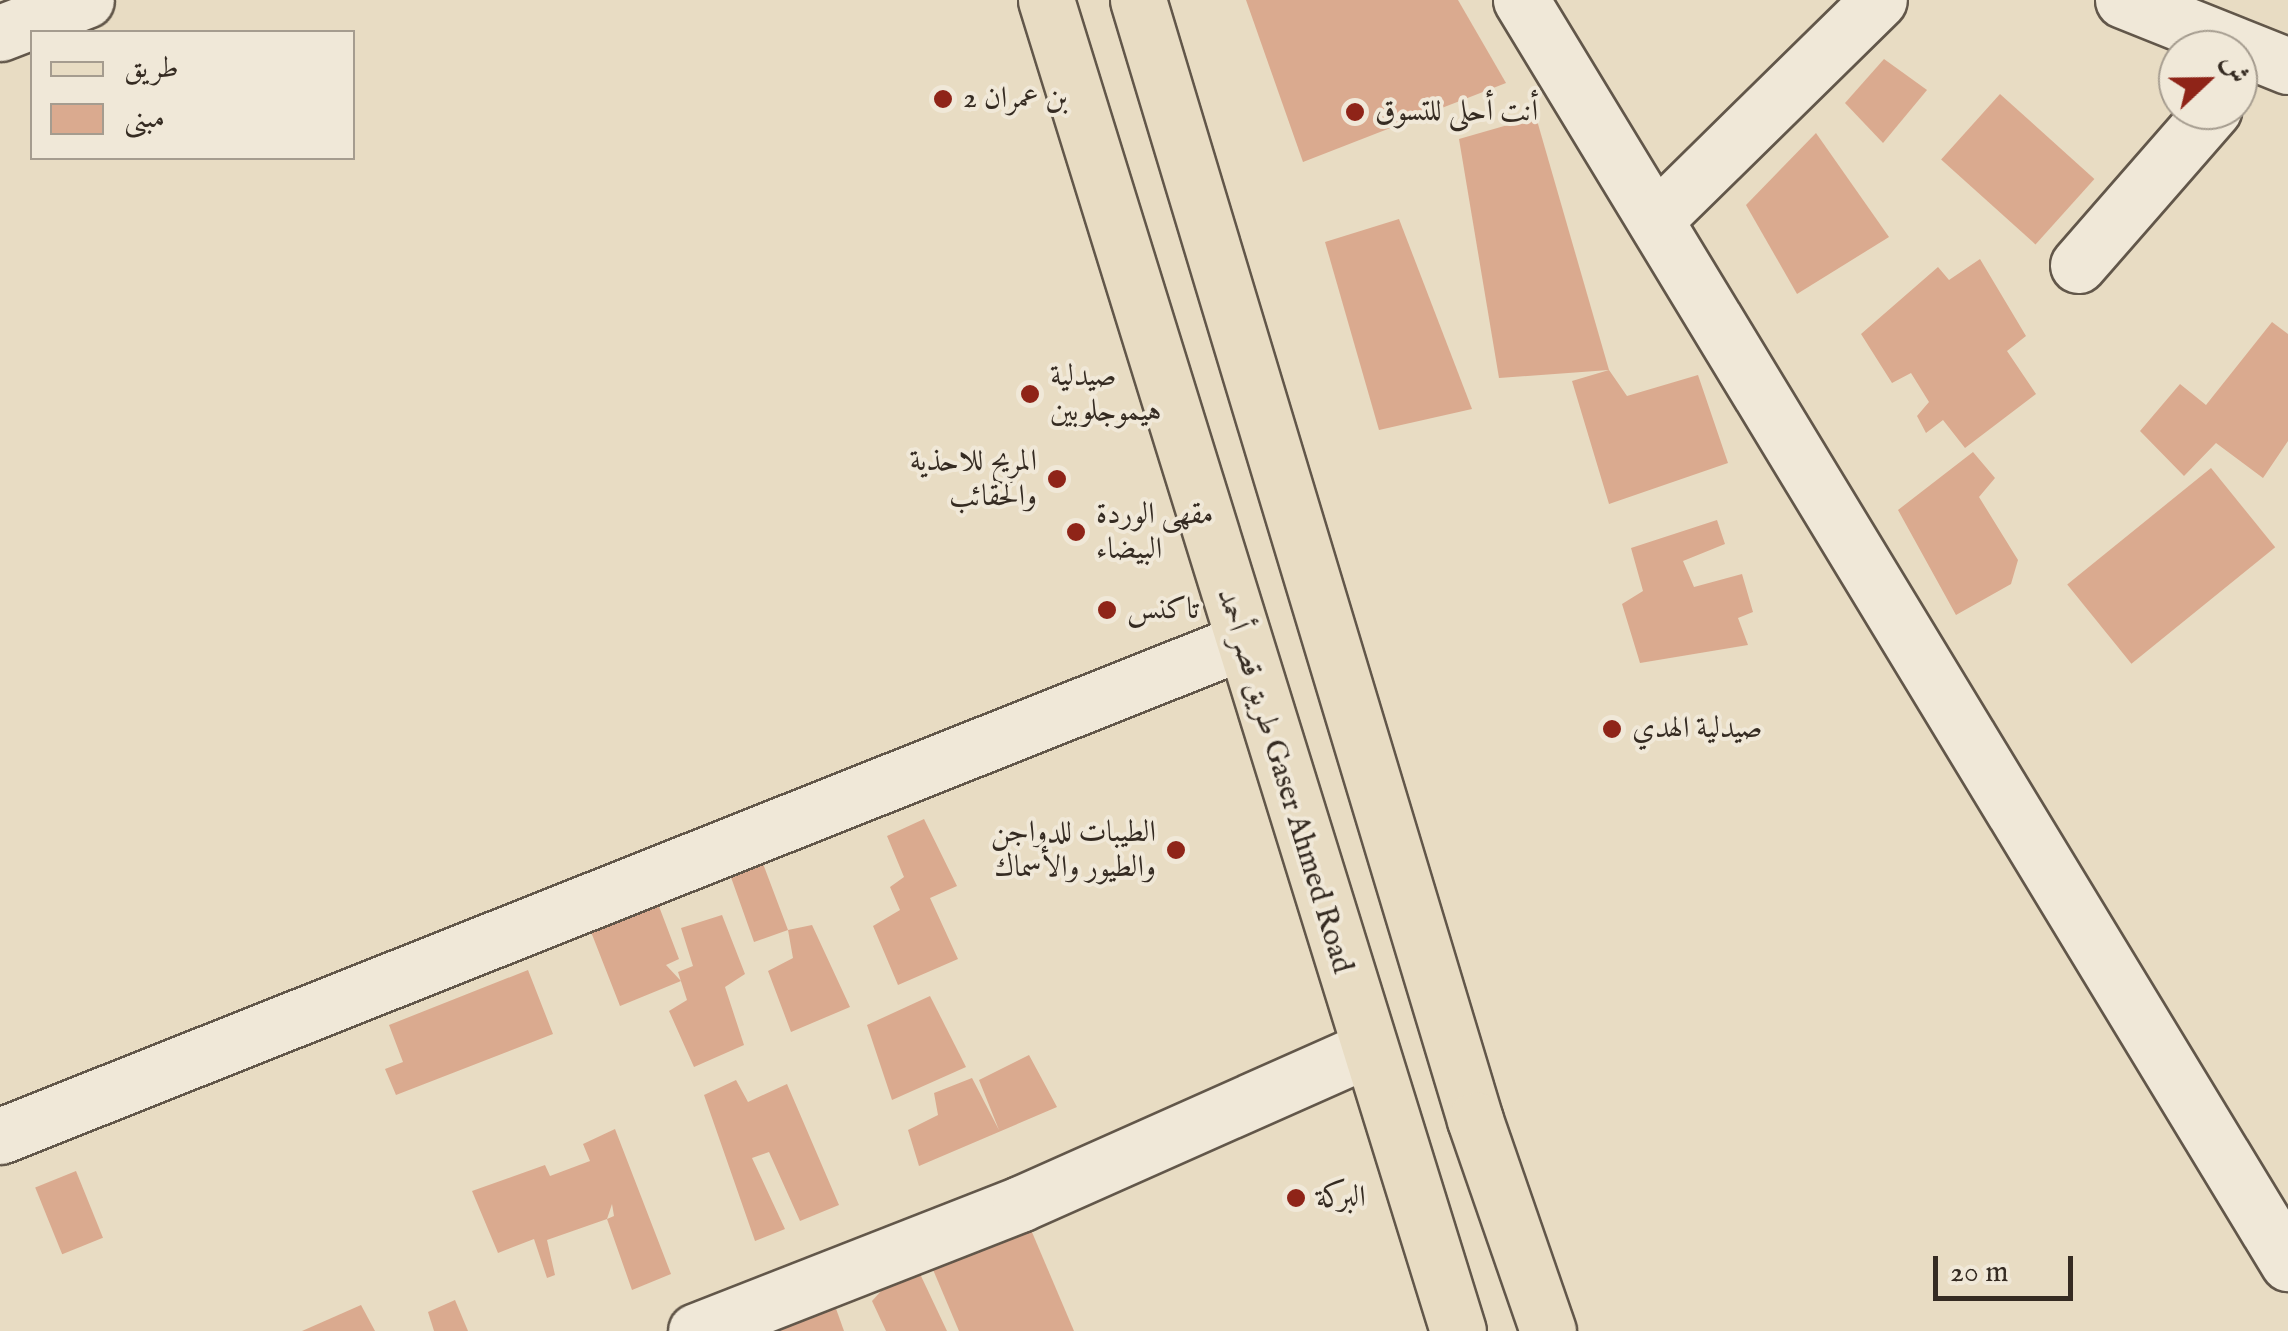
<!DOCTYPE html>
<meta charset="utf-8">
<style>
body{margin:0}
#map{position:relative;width:2288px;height:1331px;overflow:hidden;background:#e8dcc3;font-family:"IM FELL English",Amiri,serif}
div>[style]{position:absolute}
.building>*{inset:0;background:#daaa8f;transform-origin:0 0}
.roads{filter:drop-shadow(2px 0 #62574a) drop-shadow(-2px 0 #62574a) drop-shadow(0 2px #62574a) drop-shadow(0 -2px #62574a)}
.minor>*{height:55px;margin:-27.5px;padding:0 27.5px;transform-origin:27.5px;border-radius:27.5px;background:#f0e8d8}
.major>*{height:55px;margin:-27.5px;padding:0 27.5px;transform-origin:27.5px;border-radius:27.5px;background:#e8dcc3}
.dots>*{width:28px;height:28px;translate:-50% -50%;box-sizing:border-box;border:5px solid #f0e8d8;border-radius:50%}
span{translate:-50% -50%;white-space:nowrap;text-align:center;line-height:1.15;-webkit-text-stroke:8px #f0e8d8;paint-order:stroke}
.poi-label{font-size:30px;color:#352b22}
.left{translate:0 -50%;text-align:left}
.right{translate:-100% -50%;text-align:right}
.street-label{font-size:30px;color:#352b22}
.legend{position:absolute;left:30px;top:30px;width:325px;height:130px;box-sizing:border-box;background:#f0e8d8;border:2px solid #a59c8f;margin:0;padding:12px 18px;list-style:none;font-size:30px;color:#352b22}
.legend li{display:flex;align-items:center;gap:20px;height:50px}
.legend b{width:50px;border:2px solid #a59c8f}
.north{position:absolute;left:2158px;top:30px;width:100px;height:100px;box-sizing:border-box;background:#f0e8d8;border:2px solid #a59c8f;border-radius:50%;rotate:68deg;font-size:28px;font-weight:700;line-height:40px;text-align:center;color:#352b22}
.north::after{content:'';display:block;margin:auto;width:35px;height:45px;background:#8f2418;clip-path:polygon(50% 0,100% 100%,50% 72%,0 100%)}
.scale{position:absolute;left:1933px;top:1256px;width:140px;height:45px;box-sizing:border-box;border:5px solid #352b22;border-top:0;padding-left:12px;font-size:30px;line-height:35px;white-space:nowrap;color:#352b22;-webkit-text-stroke:8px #f0e8d8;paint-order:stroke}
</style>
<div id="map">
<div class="building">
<div style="clip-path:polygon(1246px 0,1458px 0,1506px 83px,1303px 162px)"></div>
<div style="clip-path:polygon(1884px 59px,1927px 90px,1883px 143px,1845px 103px)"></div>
<div style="left:2000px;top:94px;width:127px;height:88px;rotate:42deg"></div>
<div style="clip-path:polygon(1536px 117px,1609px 370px,1499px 378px,1459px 139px)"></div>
<div style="clip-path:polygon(1816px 133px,1889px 237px,1797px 294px,1746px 205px)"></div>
<div style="clip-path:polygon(1399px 219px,1472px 409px,1379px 430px,1325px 242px)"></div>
<div style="clip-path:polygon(1980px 259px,2026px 336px,2007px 351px,2036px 394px,1965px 448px,1943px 420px,1926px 433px,1917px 416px,1929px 402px,1911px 373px,1892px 383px,1861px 334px,1938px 267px,1949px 280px)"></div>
<div style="clip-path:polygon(2272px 322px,2288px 334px,2288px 441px,2263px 478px,2216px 443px,2184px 476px,2140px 431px,2180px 384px,2206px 405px)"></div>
<div style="clip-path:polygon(1609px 370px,1627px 396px,1698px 375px,1728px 463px,1609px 504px,1572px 381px)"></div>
<div style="clip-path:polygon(1973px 452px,1995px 478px,1979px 497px,2018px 560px,2011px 584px,1956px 615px,1898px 510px)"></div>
<div style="left:2211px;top:468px;width:102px;height:185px;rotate:51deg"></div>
<div style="clip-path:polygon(1717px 520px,1725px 544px,1683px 561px,1694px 587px,1742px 574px,1753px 612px,1738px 618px,1748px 645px,1640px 663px,1622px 604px,1643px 591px,1631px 548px)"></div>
<div style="clip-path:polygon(924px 819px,957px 886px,930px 898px,958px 959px,898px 985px,873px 926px,900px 910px,890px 887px,904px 877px,887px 836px)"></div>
<div style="clip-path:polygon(759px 853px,788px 930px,812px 925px,850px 1007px,791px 1032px,768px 971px,793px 958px,788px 930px,754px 942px,727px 866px)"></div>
<div style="clip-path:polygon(652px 888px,679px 959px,666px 965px,681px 981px,620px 1006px,584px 914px)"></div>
<div style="clip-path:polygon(722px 915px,745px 974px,725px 987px,744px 1045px,694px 1067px,669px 1011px,687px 1000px,678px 972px,693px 966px,681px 928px)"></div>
<div style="clip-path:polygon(528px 970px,553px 1034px,396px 1095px,385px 1069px,403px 1062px,389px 1025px)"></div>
<div style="clip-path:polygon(930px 996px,966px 1067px,892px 1100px,867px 1025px)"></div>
<div style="clip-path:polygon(1029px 1055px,1057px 1107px,919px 1166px,908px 1130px,938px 1115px,934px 1093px,972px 1078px,999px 1130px,979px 1080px)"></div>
<div style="clip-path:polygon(736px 1080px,748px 1102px,787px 1084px,839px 1205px,800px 1221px,769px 1152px,752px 1158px,785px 1229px,755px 1241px,704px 1095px)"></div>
<div style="clip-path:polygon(615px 1129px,671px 1274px,632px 1290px,607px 1219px,614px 1216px,612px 1204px,607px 1219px,547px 1240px,555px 1275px,547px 1278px,534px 1239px,498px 1253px,472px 1191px,545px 1165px,550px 1176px,590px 1161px,583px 1144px)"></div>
<div style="left:76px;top:1171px;width:72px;height:44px;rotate:68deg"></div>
<div style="clip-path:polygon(1020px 1204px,1074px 1331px,959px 1331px,923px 1246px)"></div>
<div style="clip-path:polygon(912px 1257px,947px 1331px,886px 1331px,872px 1301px)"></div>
<div style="clip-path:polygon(455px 1300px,468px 1331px,434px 1331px,428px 1312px)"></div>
<div style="clip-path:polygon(834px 1303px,844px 1331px,759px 1331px)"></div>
<div style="clip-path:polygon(361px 1305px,375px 1331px,302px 1331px)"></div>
</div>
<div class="roads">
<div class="minor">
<div style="left:1521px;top:0;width:1478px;rotate:58.73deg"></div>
<div style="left:2123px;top:0;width:178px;rotate:21.8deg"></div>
<div style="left:0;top:33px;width:92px;rotate:-21deg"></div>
<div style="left:1657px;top:218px;width:311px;rotate:-44.5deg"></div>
<div style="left:2078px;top:265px;width:206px;rotate:-48.9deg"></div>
<div style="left:0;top:1136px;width:1333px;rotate:-21.7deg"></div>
<div style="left:696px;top:1331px;width:348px;rotate:-21.4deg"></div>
<div style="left:1020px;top:1204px;width:381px;rotate:-24deg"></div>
</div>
<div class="major">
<div style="left:1046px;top:0;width:1393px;rotate:72.8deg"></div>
<div style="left:1138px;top:0;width:1170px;rotate:73.25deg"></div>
<div style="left:1475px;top:1120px;width:223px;rotate:70.9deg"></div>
</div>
</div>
<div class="dots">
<div style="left:943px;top:99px;background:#8f2418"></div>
<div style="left:1355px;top:112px;background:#8f2418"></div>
<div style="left:1030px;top:394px;background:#8f2418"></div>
<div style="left:1057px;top:479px;background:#8f2418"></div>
<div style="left:1076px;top:532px;background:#8f2418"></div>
<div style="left:1107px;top:610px;background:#8f2418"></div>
<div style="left:1612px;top:729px;background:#8f2418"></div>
<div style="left:1176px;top:850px;background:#8f2418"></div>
<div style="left:1296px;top:1198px;background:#8f2418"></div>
</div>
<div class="poi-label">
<span class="left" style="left:963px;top:99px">بن عمران 2</span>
<span class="left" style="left:1375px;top:112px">أنت أحلى للتسوق</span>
<span class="left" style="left:1050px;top:394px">صيدلية<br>هيموجلوبين</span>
<span class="right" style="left:1037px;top:479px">المريح للاحذية<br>والحقائب</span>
<span class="left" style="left:1096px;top:532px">مقهى الوردة<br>البيضاء</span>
<span class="left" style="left:1127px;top:610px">تاكنس</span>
<span class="left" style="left:1632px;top:729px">صيدلية الهدي</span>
<span class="right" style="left:1156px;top:850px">الطيبات للدواجن<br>والطيور والأسماك</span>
<span class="left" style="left:1316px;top:1198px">البركة</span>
</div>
<div class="street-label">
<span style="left:1284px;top:781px;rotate:73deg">طريق قصر أحمد Gaser Ahmed Road</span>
</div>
<ul class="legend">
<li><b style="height:12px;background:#e8dcc3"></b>طريق</li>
<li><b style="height:28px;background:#daaa8f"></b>مبنى</li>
</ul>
<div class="north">ش</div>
<div class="scale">20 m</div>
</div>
